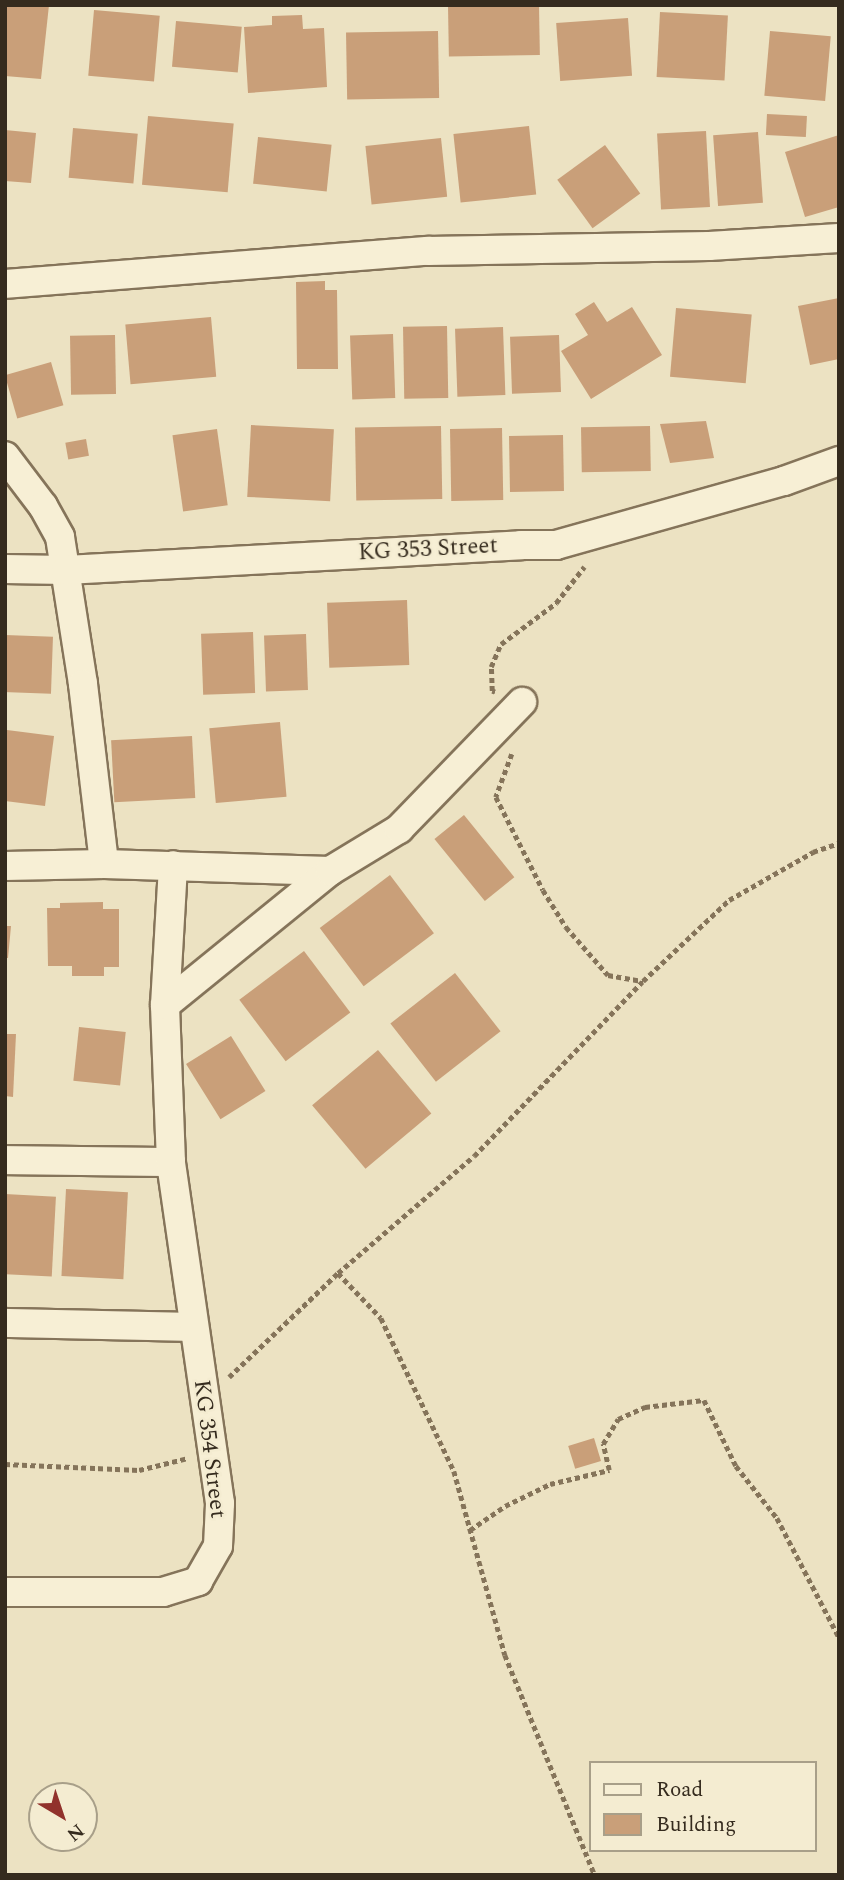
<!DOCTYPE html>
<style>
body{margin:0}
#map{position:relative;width:844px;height:1880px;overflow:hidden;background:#ece2c2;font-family:Spectral,serif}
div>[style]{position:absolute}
.building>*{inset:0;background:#c99f79;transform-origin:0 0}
.path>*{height:4.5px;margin-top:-2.25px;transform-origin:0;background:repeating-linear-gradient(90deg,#85745a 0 5px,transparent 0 8.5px)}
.roads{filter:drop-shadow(2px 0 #85745a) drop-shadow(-2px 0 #85745a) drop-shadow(0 2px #85745a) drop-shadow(0 -2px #85745a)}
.street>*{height:28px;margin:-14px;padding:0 14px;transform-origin:14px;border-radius:14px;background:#f7efd5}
span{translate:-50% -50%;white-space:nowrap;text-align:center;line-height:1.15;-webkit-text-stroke:5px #f4ecd1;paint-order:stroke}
.street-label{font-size:23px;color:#352b1e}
.frame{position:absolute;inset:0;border:7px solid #352b1e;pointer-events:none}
.legend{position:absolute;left:589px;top:1761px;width:228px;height:91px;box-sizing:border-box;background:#f4ecd1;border:2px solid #a89f89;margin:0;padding:9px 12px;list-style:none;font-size:21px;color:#352b1e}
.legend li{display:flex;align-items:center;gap:14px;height:35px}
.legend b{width:35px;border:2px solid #a89f89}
.north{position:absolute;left:28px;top:1782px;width:70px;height:70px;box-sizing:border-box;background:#f4ecd1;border:2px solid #a89f89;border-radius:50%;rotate:141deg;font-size:19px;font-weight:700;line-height:28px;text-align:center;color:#352b1e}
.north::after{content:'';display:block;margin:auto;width:24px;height:32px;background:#91322c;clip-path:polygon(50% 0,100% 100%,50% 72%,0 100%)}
</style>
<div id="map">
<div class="building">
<div style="clip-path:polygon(5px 5px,49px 5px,41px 79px,5px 76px)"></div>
<div style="left:539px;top:5px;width:50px;height:91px;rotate:89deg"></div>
<div style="left:94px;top:10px;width:66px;height:66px;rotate:5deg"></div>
<div style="left:660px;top:12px;width:68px;height:65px;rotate:3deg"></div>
<div style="clip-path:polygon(302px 15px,303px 29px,324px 28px,327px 87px,248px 93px,244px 27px,272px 25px,272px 16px)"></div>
<div style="left:628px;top:18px;width:58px;height:72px;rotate:86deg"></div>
<div style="left:176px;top:21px;width:66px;height:46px;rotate:5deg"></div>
<div style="left:438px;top:31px;width:67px;height:92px;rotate:89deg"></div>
<div style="left:770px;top:31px;width:61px;height:65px;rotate:5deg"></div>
<div style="left:767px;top:114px;width:40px;height:21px;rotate:3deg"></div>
<div style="left:148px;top:116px;width:86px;height:69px;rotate:5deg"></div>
<div style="left:529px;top:126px;width:69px;height:76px;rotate:84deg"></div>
<div style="left:73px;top:128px;width:65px;height:50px;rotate:5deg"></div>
<div style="clip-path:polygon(5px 130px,36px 133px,31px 183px,5px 181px)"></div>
<div style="left:706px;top:131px;width:76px;height:49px;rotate:87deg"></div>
<div style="left:758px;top:132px;width:71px;height:45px;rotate:86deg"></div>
<div style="clip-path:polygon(839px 135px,839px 207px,805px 217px,785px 152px)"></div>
<div style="left:258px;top:137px;width:74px;height:47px;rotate:6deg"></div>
<div style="left:441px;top:138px;width:59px;height:76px;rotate:84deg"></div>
<div style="left:605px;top:145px;width:60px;height:59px;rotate:54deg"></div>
<div style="clip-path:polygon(325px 281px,325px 290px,337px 290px,338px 369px,297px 369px,296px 282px)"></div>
<div style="clip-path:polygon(839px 298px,839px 359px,810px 365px,798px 306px)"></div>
<div style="clip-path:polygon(594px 302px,607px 322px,632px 307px,662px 355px,591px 399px,561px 351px,588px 335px,575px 314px)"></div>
<div style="left:676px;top:308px;width:76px;height:69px;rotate:5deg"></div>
<div style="left:211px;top:317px;width:60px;height:86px;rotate:85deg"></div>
<div style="left:447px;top:326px;width:72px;height:44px;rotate:89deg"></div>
<div style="left:503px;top:327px;width:68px;height:48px;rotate:88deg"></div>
<div style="left:393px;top:334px;width:64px;height:43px;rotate:88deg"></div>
<div style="left:115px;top:335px;width:59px;height:45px;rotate:89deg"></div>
<div style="left:559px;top:335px;width:57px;height:49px;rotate:88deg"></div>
<div style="left:51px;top:362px;width:45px;height:48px;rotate:74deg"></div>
<div style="clip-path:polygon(706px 421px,714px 458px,670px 463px,660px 424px)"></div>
<div style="left:251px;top:425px;width:83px;height:72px;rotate:3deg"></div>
<div style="left:441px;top:426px;width:73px;height:86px;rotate:89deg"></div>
<div style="left:650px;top:426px;width:45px;height:69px;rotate:89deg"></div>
<div style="left:502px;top:428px;width:72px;height:52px;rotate:89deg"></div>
<div style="left:217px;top:429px;width:77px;height:45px;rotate:82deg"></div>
<div style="left:563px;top:435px;width:56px;height:54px;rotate:89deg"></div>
<div style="left:86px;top:439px;width:17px;height:21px;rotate:80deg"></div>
<div style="left:407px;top:600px;width:65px;height:80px;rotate:88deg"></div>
<div style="left:253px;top:632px;width:61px;height:52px;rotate:88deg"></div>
<div style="left:306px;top:634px;width:56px;height:42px;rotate:88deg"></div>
<div style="left:5px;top:635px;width:48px;height:57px;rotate:2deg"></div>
<div style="left:280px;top:722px;width:75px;height:71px;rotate:85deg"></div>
<div style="clip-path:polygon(7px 730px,54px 736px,45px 806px,5px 801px)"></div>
<div style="left:192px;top:736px;width:62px;height:81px;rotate:87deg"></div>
<div style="left:464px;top:815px;width:80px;height:38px;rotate:51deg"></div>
<div style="left:390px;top:875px;width:73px;height:88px;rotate:53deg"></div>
<div style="clip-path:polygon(103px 902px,103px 909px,119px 909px,119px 967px,104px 967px,104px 976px,72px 976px,72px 966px,48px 966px,47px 908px,60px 908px,60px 903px)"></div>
<div style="clip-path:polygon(5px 926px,11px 926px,8px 958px,5px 958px)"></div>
<div style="left:304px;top:951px;width:77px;height:81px;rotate:53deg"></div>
<div style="left:455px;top:973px;width:74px;height:82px;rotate:52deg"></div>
<div style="left:79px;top:1027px;width:47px;height:54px;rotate:6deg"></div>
<div style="clip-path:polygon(5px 1034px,16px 1034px,13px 1097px,5px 1096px)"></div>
<div style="left:231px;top:1036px;width:65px;height:53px;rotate:58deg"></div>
<div style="left:378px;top:1050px;width:83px;height:86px;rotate:50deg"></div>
<div style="left:66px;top:1189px;width:62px;height:87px;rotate:3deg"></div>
<div style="left:5px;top:1194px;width:51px;height:80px;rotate:3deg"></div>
<div style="left:594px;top:1438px;width:24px;height:27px;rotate:73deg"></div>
</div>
<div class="path">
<div style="left:495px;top:692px;width:3px;rotate:-162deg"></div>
<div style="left:492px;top:691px;width:24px;rotate:-92deg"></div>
<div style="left:491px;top:667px;width:25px;rotate:-67deg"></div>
<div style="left:501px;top:644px;width:69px;rotate:-36.7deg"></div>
<div style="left:556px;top:603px;width:46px;rotate:-52.1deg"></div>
<div style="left:512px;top:754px;width:46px;rotate:110.4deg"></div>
<div style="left:496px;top:797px;width:104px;rotate:63.2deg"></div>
<div style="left:543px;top:890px;width:44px;rotate:58.1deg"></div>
<div style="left:566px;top:927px;width:64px;rotate:48.8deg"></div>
<div style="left:608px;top:975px;width:36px;rotate:10deg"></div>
<div style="left:643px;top:981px;width:118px;rotate:-43.3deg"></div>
<div style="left:729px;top:900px;width:97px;rotate:-29.7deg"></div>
<div style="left:813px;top:852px;width:28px;rotate:-19deg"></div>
<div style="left:338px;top:1273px;width:62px;rotate:46.3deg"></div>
<div style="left:381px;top:1318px;width:170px;rotate:64.5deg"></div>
<div style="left:454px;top:1471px;width:191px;rotate:74.5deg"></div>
<div style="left:505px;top:1655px;width:238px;rotate:67.8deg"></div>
<div style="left:229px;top:1377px;width:151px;rotate:-43.7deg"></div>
<div style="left:338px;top:1273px;width:179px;rotate:-40.7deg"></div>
<div style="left:474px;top:1156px;width:242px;rotate:-46deg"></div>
<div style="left:5px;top:1464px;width:134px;rotate:2.6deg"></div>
<div style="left:139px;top:1470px;width:50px;rotate:-13.8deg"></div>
<div style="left:470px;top:1530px;width:42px;rotate:-34.4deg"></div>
<div style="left:505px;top:1506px;width:50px;rotate:-26.1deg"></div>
<div style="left:550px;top:1484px;width:61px;rotate:-13.3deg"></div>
<div style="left:609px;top:1470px;width:27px;rotate:-103deg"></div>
<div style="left:603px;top:1444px;width:29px;rotate:-59deg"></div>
<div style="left:618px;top:1419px;width:30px;rotate:-24deg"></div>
<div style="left:645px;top:1407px;width:59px;rotate:-6.8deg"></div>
<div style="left:704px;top:1400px;width:73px;rotate:64.1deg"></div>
<div style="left:736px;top:1466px;width:66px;rotate:51.7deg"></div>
<div style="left:777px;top:1518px;width:134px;rotate:62.5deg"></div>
</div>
<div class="roads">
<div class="street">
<div style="left:5px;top:284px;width:424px;rotate:-4.5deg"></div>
<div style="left:428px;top:251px;width:281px;rotate:-1deg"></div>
<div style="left:709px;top:246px;width:130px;rotate:-3.5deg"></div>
<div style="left:5px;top:456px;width:63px;rotate:52.8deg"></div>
<div style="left:43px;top:506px;width:35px;rotate:61deg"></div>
<div style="left:60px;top:537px;width:149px;rotate:81.1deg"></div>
<div style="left:83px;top:684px;width:181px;rotate:83.3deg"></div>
<div style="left:5px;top:569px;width:61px;rotate:0.9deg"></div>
<div style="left:66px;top:570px;width:456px;rotate:-3.1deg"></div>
<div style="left:521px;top:545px;width:35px"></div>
<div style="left:556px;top:545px;width:237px;rotate:-15.7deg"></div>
<div style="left:784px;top:481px;width:59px;rotate:-20deg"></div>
<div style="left:5px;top:866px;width:99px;rotate:-1.2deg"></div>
<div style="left:104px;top:864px;width:226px;rotate:1.8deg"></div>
<div style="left:165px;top:1005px;width:213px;rotate:-39.1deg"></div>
<div style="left:330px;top:871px;width:81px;rotate:-31.3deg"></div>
<div style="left:399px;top:829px;width:177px;rotate:-45.9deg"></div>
<div style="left:5px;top:1160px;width:166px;rotate:0.7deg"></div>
<div style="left:5px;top:1323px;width:187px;rotate:1.2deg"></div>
<div style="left:5px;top:1592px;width:158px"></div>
<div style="left:163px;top:1592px;width:37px;rotate:-17deg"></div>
<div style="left:198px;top:1581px;width:40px;rotate:-60.3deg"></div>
<div style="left:218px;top:1546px;width:43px;rotate:-87.3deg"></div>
<div style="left:220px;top:1503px;width:345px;rotate:-98.2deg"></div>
<div style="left:171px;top:1162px;width:157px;rotate:-92.2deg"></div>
<div style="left:165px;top:1005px;width:140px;rotate:-86.7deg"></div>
</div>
</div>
<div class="street-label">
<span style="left:428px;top:550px;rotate:-3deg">KG 353 Street</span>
<span style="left:209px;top:1449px;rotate:83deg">KG 354 Street</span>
</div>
<div class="frame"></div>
<ul class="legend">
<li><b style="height:9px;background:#f7efd5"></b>Road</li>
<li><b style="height:19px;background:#c99f79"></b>Building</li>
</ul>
<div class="north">N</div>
</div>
